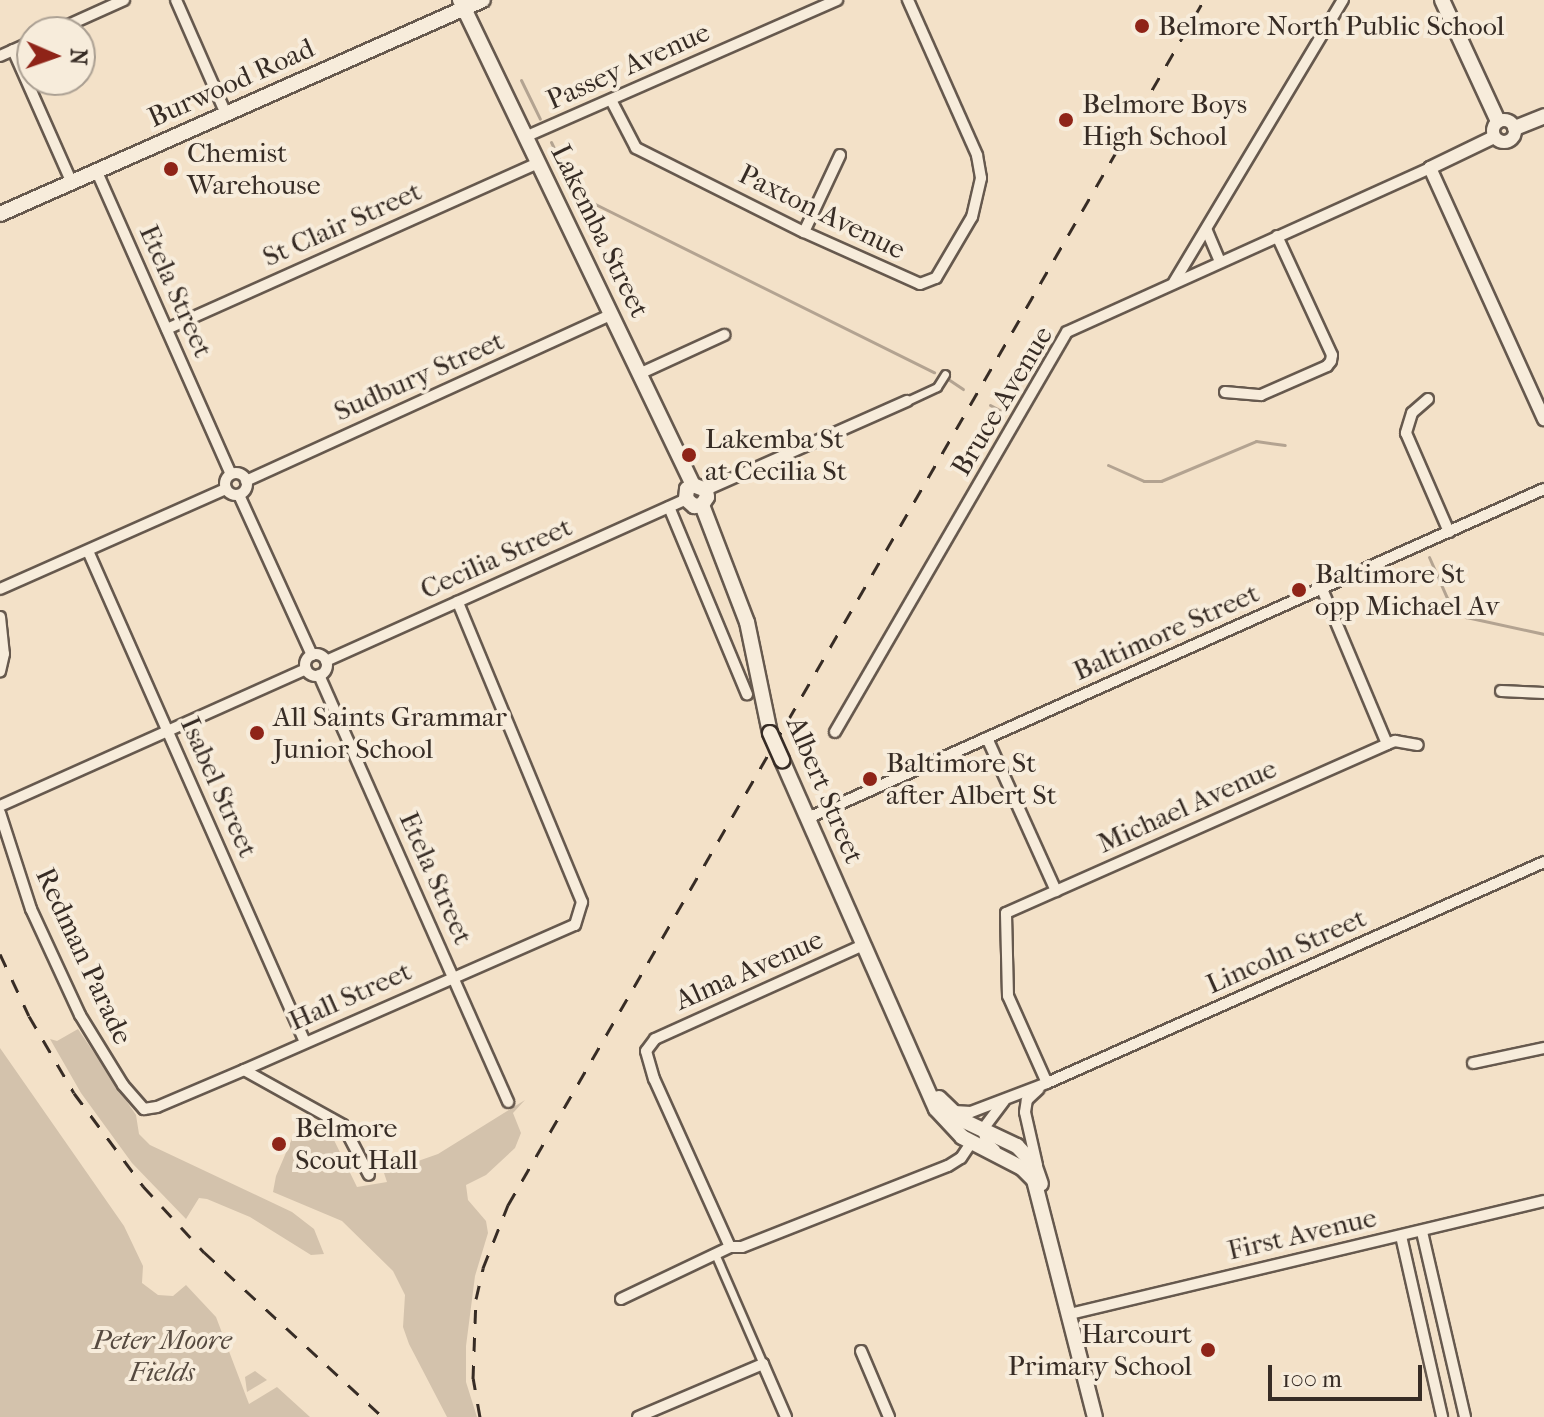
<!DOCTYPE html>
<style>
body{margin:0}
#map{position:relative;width:1544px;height:1417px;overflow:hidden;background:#f3e1c8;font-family:"IM FELL French Canon",serif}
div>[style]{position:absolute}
.green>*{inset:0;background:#d3c2ac}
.stream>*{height:3px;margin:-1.5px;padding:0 1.5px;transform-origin:1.5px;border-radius:1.5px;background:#b3a391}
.roads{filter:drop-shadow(2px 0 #66594e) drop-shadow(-2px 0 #66594e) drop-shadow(0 2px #66594e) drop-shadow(0 -2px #66594e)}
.pedestrian>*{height:7px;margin:-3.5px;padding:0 3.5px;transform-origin:3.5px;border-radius:3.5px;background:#f7ecdb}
.minor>*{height:10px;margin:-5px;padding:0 5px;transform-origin:5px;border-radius:5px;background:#f7ecdb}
.minor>.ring{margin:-5px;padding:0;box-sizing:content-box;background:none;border:10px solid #f7ecdb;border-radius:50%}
.tertiary>*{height:12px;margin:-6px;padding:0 6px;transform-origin:6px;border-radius:6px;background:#f7ecdb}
.tertiary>.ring{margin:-6px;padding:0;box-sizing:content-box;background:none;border:12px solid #f7ecdb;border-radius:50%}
.secondary>*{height:14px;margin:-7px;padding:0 7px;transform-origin:7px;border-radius:7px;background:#f7ecdb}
.rail>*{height:3px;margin-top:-1.5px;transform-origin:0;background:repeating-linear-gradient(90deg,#372c25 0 14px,transparent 0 28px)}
.bridges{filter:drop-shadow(2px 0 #372c25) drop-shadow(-2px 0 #372c25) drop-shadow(0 2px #372c25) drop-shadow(0 -2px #372c25)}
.secondary-bridge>*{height:14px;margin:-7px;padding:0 7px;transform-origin:7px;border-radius:7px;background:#f7ecdb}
.dots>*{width:22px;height:22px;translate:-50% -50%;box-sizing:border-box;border:4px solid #f7ecdb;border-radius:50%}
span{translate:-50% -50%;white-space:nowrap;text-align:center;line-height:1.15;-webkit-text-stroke:8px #f7ecdb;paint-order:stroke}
.poi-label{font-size:28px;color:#372c25}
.left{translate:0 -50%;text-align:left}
.right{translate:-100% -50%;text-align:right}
.street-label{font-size:28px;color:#372c25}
.park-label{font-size:28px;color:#564a40;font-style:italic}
.north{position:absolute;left:16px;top:16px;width:80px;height:80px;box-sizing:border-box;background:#f7ecdb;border:2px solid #aa9f92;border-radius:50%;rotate:92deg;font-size:22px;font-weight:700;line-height:32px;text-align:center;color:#372c25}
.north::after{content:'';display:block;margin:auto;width:28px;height:36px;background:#8f2418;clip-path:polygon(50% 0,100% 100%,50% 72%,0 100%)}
.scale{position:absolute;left:1268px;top:1365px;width:154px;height:36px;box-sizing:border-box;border:4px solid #372c25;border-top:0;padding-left:10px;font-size:24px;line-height:28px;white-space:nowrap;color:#372c25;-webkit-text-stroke:6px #f7ecdb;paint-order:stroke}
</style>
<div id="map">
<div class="green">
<div style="clip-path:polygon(78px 1029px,136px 1115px,139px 1134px,150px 1145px,292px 1212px,314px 1229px,324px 1254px,311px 1255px,250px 1217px,207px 1199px,199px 1198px,186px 1219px,132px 1163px,81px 1093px,50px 1039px,57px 1041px)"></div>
<div style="clip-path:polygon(0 1048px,124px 1226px,143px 1266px,142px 1283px,158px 1295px,173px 1296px,186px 1285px,216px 1317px,249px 1404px,277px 1387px,310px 1417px,0 1417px)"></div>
<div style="clip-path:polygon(525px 1100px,513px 1113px,521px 1133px,515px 1148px,486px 1175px,466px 1185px,468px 1200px,486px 1221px,488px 1233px,475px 1276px,466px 1346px,466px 1382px,477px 1417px,447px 1417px,409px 1344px,403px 1327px,405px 1295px,393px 1271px,342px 1221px,273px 1192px,276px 1176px,300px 1120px,332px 1136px,357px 1187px,387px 1182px,384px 1173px,438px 1154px)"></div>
<div style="clip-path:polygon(255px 1371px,267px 1380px,247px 1392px,245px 1377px)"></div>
</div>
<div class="stream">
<div style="left:521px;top:80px;width:43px;rotate:64deg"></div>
<div style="left:551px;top:142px;width:47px;rotate:64.5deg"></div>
<div style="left:571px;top:184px;width:18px;rotate:49deg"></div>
<div style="left:583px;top:198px;width:392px;rotate:26.4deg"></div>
<div style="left:948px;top:379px;width:18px;rotate:34deg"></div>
<div style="left:990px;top:405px;width:15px;rotate:28deg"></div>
<div style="left:1108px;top:465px;width:39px;rotate:24deg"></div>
<div style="left:1144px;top:481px;width:17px"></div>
<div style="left:1161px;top:481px;width:103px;rotate:-22.8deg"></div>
<div style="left:1256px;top:441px;width:29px;rotate:8deg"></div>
<div style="left:1429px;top:557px;width:45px;rotate:66.3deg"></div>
<div style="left:1447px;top:598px;width:27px;rotate:45deg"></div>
<div style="left:1466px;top:617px;width:80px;rotate:12.3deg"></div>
</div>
<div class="roads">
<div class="pedestrian">
<div style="left:907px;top:401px;width:33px;rotate:-25deg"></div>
<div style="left:937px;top:387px;width:15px;rotate:-58deg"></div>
<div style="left:716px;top:1256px;width:118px;rotate:66.5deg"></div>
</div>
<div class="minor">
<div style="left:176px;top:0;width:124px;rotate:66.3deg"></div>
<div style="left:53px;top:32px;width:78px;rotate:-24.3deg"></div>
<div style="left:13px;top:50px;width:145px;rotate:66.1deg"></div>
<div style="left:0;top:56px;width:35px;rotate:-24deg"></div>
<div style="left:611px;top:100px;width:54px;rotate:62.5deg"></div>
<div style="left:636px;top:148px;width:188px;rotate:26.6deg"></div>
<div style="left:804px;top:232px;width:127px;rotate:24.1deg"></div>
<div style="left:920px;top:284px;width:17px;rotate:-21deg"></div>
<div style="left:936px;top:278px;width:71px;rotate:-59.5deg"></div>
<div style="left:972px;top:217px;width:40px;rotate:-77deg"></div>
<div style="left:981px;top:178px;width:23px;rotate:-100deg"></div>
<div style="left:977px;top:155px;width:170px;rotate:-114deg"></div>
<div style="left:525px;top:137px;width:341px;rotate:-23.7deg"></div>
<div style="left:97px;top:172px;width:330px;rotate:66.1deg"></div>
<div style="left:1207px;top:231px;width:33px;rotate:67deg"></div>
<div style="left:804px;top:232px;width:85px;rotate:-64.9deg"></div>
<div style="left:1174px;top:282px;width:329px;rotate:-59.1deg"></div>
<div style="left:167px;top:329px;width:406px;rotate:-24.1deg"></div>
<div style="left:639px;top:374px;width:94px;rotate:-24.6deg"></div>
<div style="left:1225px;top:392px;width:36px;rotate:5deg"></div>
<div style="left:1261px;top:395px;width:72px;rotate:-23.7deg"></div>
<div style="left:1327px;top:366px;width:6px;rotate:-51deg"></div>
<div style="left:1331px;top:361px;width:6px;rotate:-81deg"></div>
<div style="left:1332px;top:355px;width:131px;rotate:-114.8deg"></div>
<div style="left:1428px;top:399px;width:21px;rotate:139deg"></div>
<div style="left:1412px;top:413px;width:21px;rotate:107deg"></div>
<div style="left:1406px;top:433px;width:108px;rotate:66.5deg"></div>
<div class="ring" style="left:225px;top:473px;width:12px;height:12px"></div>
<div style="left:246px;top:481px;width:401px;rotate:-24.5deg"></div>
<div style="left:706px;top:490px;width:220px;rotate:-23.9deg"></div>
<div style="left:239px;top:495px;width:176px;rotate:65.5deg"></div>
<div style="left:669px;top:507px;width:203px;rotate:67.4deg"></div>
<div style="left:88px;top:551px;width:537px;rotate:66.16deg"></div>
<div style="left:0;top:589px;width:247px;rotate:-23.9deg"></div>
<div style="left:1322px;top:589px;width:168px;rotate:67.2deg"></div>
<div style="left:0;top:617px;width:37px;rotate:84deg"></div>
<div style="left:4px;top:654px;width:18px;rotate:103deg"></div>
<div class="ring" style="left:305px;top:654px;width:12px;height:12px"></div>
<div style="left:326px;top:661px;width:395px;rotate:-24.2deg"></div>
<div style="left:319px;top:675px;width:467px;rotate:66.1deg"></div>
<div style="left:1501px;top:691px;width:43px;rotate:2.7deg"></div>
<div style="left:835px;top:732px;width:462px;rotate:-59.9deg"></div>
<div style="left:1067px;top:332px;width:398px;rotate:-24.3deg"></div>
<div style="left:987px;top:738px;width:168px;rotate:65.7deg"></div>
<div style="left:0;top:806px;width:335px;rotate:-24.1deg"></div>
<div style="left:0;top:813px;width:101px;rotate:72.1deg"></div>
<div style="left:31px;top:909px;width:117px;rotate:65.2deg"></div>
<div style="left:80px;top:1015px;width:82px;rotate:58.4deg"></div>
<div style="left:123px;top:1085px;width:32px;rotate:49deg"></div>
<div style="left:144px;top:1109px;width:13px;rotate:-9deg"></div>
<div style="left:157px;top:1107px;width:95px;rotate:-23deg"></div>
<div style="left:244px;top:1070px;width:361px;rotate:-23.7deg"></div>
<div style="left:575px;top:925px;width:24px;rotate:-73deg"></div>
<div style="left:582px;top:902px;width:325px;rotate:-112.5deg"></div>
<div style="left:808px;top:818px;width:806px;rotate:-24.09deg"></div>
<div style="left:1473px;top:1063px;width:73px;rotate:-11.9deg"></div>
<div style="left:244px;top:1070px;width:113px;rotate:29.1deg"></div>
<div style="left:343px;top:1125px;width:56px;rotate:62.5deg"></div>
<div style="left:1047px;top:1083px;width:95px;rotate:-114.1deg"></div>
<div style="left:1008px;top:996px;width:83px;rotate:-91.4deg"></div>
<div style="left:1006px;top:913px;width:417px;rotate:-23.9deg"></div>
<div style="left:1387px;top:744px;width:9px;rotate:-21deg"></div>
<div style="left:1395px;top:741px;width:23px;rotate:10deg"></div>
<div style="left:954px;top:1111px;width:17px;rotate:3deg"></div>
<div style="left:971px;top:1112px;width:81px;rotate:-20.9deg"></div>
<div style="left:1047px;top:1083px;width:544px;rotate:-23.97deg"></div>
<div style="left:995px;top:1150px;width:12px;rotate:-138deg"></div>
<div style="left:986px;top:1142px;width:13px;rotate:-103deg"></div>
<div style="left:983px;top:1129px;width:35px;rotate:-53deg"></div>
<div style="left:1037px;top:1165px;width:54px;rotate:-102.8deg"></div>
<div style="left:1025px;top:1112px;width:12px;rotate:-81deg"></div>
<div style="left:1027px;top:1100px;width:16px;rotate:-43deg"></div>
<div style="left:1422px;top:1232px;width:190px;rotate:76.9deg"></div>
<div style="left:1401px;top:1236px;width:186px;rotate:77.2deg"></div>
<div style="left:730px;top:1247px;width:184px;rotate:-114.3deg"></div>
<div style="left:654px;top:1079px;width:29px;rotate:-106deg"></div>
<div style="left:646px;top:1051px;width:15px;rotate:-53deg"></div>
<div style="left:655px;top:1039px;width:228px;rotate:-24.3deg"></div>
<div style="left:621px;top:1299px;width:121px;rotate:-25.5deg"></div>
<div style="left:730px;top:1247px;width:12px"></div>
<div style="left:742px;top:1247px;width:221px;rotate:-21.5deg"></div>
<div style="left:948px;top:1166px;width:15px;rotate:-32deg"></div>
<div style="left:961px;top:1158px;width:18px;rotate:-56deg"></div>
<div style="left:1070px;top:1314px;width:487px;rotate:-13.4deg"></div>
<div style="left:861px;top:1351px;width:72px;rotate:67deg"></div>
<div style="left:638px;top:1417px;width:136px;rotate:-23deg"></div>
<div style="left:763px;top:1364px;width:58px;rotate:66.5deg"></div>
</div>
<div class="tertiary">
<div class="ring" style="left:1493px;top:120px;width:10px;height:10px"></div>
<div style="left:1494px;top:137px;width:71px;rotate:154.2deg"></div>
<div style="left:1430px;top:168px;width:276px;rotate:65.6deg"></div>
</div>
<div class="secondary">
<div style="left:460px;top:0;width:538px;rotate:64.34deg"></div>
<div style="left:1442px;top:0;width:133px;rotate:65.2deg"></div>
<div style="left:1515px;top:128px;width:31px;rotate:-22deg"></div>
<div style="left:0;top:214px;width:528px;rotate:-23.9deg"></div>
<div style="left:693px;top:485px;width:7px;rotate:146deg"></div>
<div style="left:687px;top:489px;width:10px;rotate:96deg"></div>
<div style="left:686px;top:499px;width:11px;rotate:41deg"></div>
<div style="left:694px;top:506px;width:8px;rotate:-7deg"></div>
<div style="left:693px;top:485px;width:14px;rotate:21deg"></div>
<div style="left:706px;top:490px;width:7px;rotate:82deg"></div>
<div style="left:707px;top:497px;width:9px;rotate:122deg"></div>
<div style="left:702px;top:505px;width:125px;rotate:69deg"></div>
<div style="left:747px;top:622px;width:113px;rotate:78.3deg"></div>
<div style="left:782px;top:760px;width:381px;rotate:66.2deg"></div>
<div style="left:936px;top:1109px;width:38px;rotate:47deg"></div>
<div style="left:962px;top:1137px;width:68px;rotate:27.3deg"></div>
<div style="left:1022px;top:1168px;width:17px;rotate:45deg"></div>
<div style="left:1034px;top:1180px;width:245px;rotate:75.6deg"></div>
<div style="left:939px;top:1098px;width:32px;rotate:44deg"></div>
<div style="left:962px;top:1120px;width:61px;rotate:25.3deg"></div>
<div style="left:1017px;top:1146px;width:25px;rotate:47deg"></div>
<div style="left:1034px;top:1164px;width:21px;rotate:71deg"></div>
</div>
</div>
<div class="rail">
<div style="left:0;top:954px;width:68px;rotate:64.9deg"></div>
<div style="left:29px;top:1016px;width:89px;rotate:59.7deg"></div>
<div style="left:74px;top:1093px;width:116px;rotate:53.4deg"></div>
<div style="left:143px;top:1186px;width:90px;rotate:47.3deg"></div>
<div style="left:204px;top:1252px;width:243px;rotate:42.7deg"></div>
<div style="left:480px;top:1417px;width:39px;rotate:-100deg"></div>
<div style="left:473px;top:1379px;width:80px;rotate:-87.9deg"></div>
<div style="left:476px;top:1299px;width:32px;rotate:-77deg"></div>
<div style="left:483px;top:1268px;width:68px;rotate:-68.4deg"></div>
<div style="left:508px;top:1205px;width:1392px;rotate:-59.99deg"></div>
</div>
<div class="bridges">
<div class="secondary-bridge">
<div style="left:770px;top:733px;width:30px;rotate:66deg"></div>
</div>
</div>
<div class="dots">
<div style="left:1142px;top:26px;background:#8f2418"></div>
<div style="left:1066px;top:120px;background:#8f2418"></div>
<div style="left:171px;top:169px;background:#8f2418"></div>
<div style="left:689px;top:455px;background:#8f2418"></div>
<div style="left:1299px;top:590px;background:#8f2418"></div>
<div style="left:257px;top:733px;background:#8f2418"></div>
<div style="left:870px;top:779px;background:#8f2418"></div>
<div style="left:279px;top:1144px;background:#8f2418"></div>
<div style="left:1208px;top:1350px;background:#8f2418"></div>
</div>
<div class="poi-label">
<span class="left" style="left:1158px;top:26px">Belmore North Public School</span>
<span class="left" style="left:1082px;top:120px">Belmore Boys<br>High School</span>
<span class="left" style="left:187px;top:169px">Chemist<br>Warehouse</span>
<span class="left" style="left:705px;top:455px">Lakemba St<br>at Cecilia St</span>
<span class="left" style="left:1315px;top:590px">Baltimore St<br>opp Michael Av</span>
<span class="left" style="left:273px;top:733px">All Saints Grammar<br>Junior School</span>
<span class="left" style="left:886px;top:779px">Baltimore St<br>after Albert St</span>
<span class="left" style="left:295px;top:1144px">Belmore<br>Scout Hall</span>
<span class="right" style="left:1192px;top:1350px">Harcourt<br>Primary School</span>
</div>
<div class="street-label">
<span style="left:628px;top:66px;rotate:-24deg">Passey Avenue</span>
<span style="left:231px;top:83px;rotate:-24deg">Burwood Road</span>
<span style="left:822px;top:212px;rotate:26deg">Paxton Avenue</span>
<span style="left:342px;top:224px;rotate:-24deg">St Clair Street</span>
<span style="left:600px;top:231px;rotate:64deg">Lakemba Street</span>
<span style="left:176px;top:291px;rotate:66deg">Etela Street</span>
<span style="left:419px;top:376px;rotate:-24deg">Sudbury Street</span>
<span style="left:1002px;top:401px;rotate:-59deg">Bruce Avenue</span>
<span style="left:496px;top:558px;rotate:-24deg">Cecilia Street</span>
<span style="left:1166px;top:632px;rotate:-24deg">Baltimore Street</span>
<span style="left:219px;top:787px;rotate:66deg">Isabel Street</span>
<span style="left:825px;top:790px;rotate:67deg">Albert Street</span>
<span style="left:1187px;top:806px;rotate:-24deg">Michael Avenue</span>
<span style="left:436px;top:878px;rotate:66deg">Etela Street</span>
<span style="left:1286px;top:951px;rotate:-24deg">Lincoln Street</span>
<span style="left:84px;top:956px;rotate:65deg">Redman Parade</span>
<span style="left:749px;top:970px;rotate:-24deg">Alma Avenue</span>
<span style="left:350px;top:996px;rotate:-24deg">Hall Street</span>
<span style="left:1302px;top:1234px;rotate:-13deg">First Avenue</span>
</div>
<div class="park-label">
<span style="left:162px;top:1356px">Peter Moore<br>Fields</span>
</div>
<div class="north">N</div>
<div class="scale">100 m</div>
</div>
